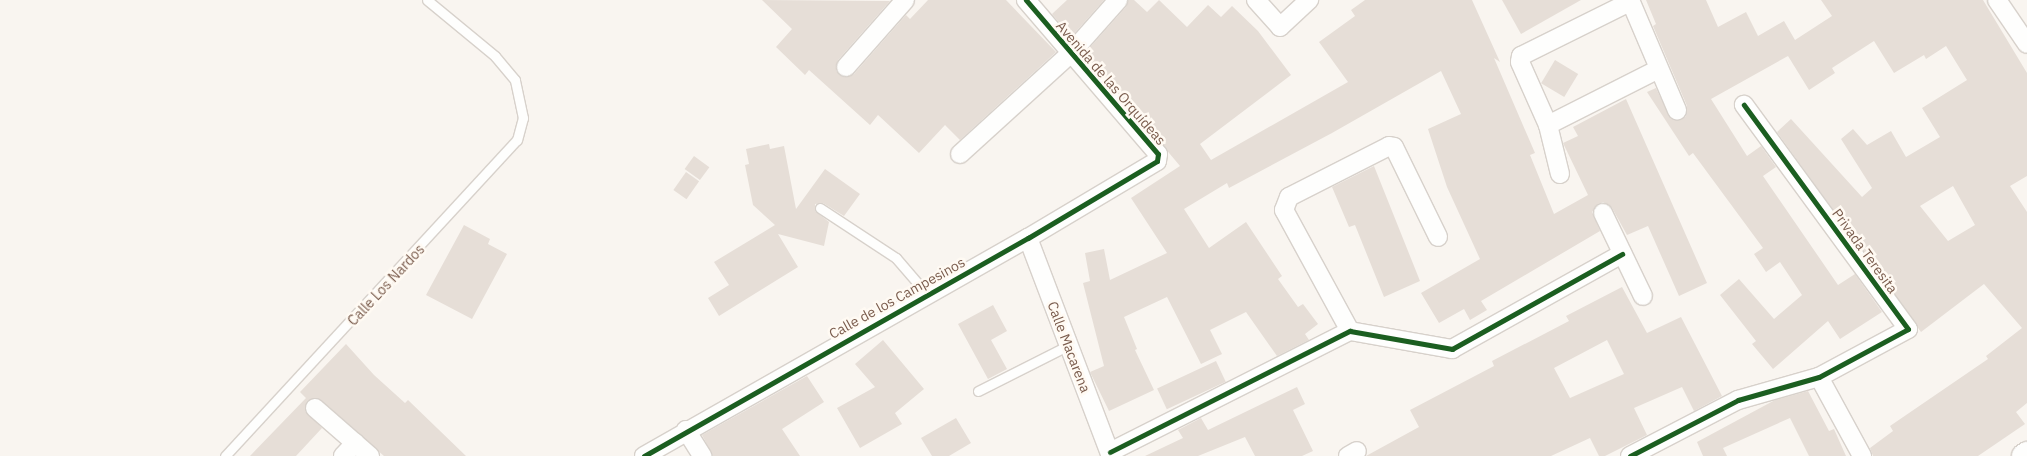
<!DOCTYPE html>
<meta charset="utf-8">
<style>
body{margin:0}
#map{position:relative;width:2027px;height:456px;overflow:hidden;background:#f9f5f0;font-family:"IBM Plex Sans",sans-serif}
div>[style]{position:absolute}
.building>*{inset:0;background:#e6ded7;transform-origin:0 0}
.roads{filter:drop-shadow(1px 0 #d7d1cb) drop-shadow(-1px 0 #d7d1cb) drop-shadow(0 1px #d7d1cb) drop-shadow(0 -1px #d7d1cb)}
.lane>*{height:9px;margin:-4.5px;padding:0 4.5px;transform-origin:4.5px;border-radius:4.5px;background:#fefefd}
.street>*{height:18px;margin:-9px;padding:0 9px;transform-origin:9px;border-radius:9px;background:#fefefd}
.secondary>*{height:24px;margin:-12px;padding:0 12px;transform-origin:12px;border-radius:12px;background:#fefefd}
.cycleway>*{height:5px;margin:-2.5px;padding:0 2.5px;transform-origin:2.5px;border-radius:2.5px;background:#1b5e20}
span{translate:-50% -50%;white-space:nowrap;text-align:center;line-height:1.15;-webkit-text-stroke:5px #fffaf3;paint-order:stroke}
.street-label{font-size:14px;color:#7a5c4d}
</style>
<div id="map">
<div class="building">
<div style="clip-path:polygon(762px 0,890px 1px,838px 60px,836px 71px,844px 77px,854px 74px,906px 15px,910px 19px,928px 0,1006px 0,1056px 52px,960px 140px,945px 125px,919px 153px,878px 115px,870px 125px,809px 70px,805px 75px,776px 47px,792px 29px)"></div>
<div style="clip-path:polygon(1067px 0,1104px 0,1071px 37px,1052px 14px)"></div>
<div style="clip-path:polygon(1128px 0,1134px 0,1147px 12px,1159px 0,1187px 27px,1208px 5px,1221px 17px,1232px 6px,1258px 31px,1291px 75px,1200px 144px,1211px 160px,1348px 82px,1319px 42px,1355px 16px,1351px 10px,1365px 0,1472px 0,1500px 62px,1494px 58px,1535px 153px,1530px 155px,1554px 214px,1588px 195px,1563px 143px,1578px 136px,1573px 127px,1626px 99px,1707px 283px,1679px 296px,1648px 226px,1627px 235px,1612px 208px,1603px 202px,1598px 204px,1592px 212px,1600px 231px,1481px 301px,1487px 310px,1470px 320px,1464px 309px,1439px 323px,1421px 293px,1480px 259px,1447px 187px,1428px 129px,1461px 114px,1441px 71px,1332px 133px,1229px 188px,1227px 183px,1184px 209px,1209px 248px,1246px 222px,1282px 276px,1278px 279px,1298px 307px,1303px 304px,1318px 324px,1305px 334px,1309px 340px,1277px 356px,1246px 312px,1210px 330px,1222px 354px,1201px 364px,1167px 297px,1124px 317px,1137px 349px,1135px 350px,1154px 390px,1109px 411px,1090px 372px,1104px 366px,1083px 283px,1090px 281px,1085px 253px,1104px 249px,1110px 280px,1167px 253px,1131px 198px,1180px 166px,1085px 53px,1126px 7px)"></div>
<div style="clip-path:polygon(1502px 0,1581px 0,1521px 34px)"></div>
<div style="clip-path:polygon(evenodd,1646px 0,1706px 0,1718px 27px,1746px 12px,1758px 36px,1784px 21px,1795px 40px,1832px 16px,1821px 0,1983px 0,2027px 73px,2027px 176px,2010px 186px,2027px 212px,2027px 403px,2016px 412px,2025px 424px,1978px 456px,1873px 456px,1870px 448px,1893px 431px,1890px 426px,1988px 359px,1986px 356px,2022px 328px,1984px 284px,1921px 332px,1777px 132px,1791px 119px,1862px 197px,1872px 188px,1841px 139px,1853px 129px,1867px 145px,1891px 131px,1906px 157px,1940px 137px,1922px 108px,1967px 80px,1946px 46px,1926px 59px,1924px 55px,1894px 73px,1874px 41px,1832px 68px,1835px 73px,1809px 90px,1788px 56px,1711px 99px,1747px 156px,1761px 146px,1776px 167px,1763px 176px,1838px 285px,1855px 274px,1882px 312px,1840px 339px,1828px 321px,1773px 369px,1752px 344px,1756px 341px,1720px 295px,1739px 279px,1774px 319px,1802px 295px,1780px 262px,1766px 272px,1754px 254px,1763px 248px,1693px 153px,1689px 156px,1647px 92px,1656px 88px,1671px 119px,1681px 120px,1686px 116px,1687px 106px,1653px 26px,1656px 24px,1646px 0,1953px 186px,1975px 225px,1948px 241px,1920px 206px,1953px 186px)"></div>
<div style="left:1555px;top:60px;width:27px;height:27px;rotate:31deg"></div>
<div style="clip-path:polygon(769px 144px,770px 149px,784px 146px,796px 209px,825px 169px,860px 194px,844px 216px,823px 203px,815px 204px,815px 211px,829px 222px,824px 246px,778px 234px,798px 267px,719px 316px,708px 298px,729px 285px,714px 262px,775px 225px,753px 205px,745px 165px,749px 164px,746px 149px)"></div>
<div style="left:694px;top:156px;width:19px;height:16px;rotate:36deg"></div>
<div style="clip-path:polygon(1374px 166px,1420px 281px,1384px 297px,1355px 225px,1349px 227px,1332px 187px)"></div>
<div style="left:686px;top:172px;width:16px;height:22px;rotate:35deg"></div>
<div style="clip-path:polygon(464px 225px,490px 239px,488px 244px,507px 254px,472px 319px,426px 295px)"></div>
<div style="clip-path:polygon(evenodd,1622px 287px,1647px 333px,1681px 317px,1722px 396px,1694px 411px,1682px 387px,1634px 408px,1647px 435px,1605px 456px,1599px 456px,1590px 438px,1551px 456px,1366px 456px,1419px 427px,1410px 410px,1494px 366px,1492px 361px,1569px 321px,1566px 316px,1622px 287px,1607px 340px,1624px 374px,1570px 398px,1554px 368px,1607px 340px)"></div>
<div style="clip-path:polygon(993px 305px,1007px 331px,991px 340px,1007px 369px,988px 379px,958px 324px)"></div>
<div style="clip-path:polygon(883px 340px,924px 389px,895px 413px,902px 424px,860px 448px,837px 408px,875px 387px,855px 364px)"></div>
<div style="clip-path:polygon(346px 344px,374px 375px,405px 403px,408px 400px,466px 456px,384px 456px,317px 398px,307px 401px,305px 411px,322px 428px,296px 456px,250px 456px,306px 398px,300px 392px)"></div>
<div style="left:1216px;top:361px;width:23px;height:65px;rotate:65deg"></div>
<div style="clip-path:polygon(807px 376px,824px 402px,782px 429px,800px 456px,713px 456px,702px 435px)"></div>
<div style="clip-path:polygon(1297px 387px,1305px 404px,1293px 410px,1313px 451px,1302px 456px,1255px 456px,1245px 437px,1198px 456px,1145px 456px,1183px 438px,1178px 430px,1201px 418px,1208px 430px)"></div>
<div style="clip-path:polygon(1808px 391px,1829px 431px,1834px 429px,1846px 456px,1809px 456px,1790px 418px,1723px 448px,1727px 456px,1703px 456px,1697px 442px,1775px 400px)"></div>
<div style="clip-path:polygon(956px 418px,971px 443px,949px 456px,932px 456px,921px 438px)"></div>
</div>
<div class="roads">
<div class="lane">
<div style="left:820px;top:208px;width:91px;rotate:33.3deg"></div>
<div style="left:896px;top:258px;width:48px;rotate:49.3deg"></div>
<div style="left:978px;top:391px;width:102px;rotate:-26.8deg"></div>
<div style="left:225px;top:456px;width:430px;rotate:-47.3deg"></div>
<div style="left:517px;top:140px;width:23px;rotate:-75deg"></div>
<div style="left:523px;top:118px;width:39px;rotate:-102deg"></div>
<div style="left:515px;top:80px;width:31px;rotate:-130deg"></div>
<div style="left:495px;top:56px;width:88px;rotate:-140.5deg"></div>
</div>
<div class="street">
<div style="left:1256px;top:0;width:36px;rotate:48deg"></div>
<div style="left:1280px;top:27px;width:40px;rotate:-43deg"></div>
<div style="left:1630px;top:0;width:120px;rotate:66.9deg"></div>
<div style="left:1997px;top:0;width:53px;rotate:55.7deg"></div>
<div style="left:846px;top:67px;width:89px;rotate:-48.6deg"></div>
<div style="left:1548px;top:125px;width:124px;rotate:-26.8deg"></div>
<div style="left:960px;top:154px;width:150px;rotate:-42.3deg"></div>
<div style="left:1071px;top:53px;width:71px;rotate:-48.4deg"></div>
<div style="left:1560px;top:174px;width:50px;rotate:-103.8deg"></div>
<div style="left:1548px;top:125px;width:69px;rotate:-114deg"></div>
<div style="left:1520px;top:62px;width:6px;rotate:-81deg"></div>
<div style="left:1521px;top:56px;width:122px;rotate:-26.4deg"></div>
<div style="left:1603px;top:213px;width:92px;rotate:64.3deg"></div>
<div style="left:1028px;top:238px;width:233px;rotate:69.2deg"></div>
<div style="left:1350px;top:331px;width:138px;rotate:-118.6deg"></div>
<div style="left:1284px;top:210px;width:14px;rotate:-69deg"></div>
<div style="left:1289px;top:197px;width:112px;rotate:-27deg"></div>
<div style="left:1389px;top:146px;width:5px;rotate:11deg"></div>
<div style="left:1394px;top:147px;width:100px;rotate:63.9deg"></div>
<div style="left:1819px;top:377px;width:90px;rotate:61.4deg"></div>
<div style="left:315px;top:408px;width:73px;rotate:41.1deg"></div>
<div style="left:686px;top:430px;width:31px;rotate:58deg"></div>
<div style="left:1110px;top:452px;width:269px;rotate:-26.8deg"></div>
<div style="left:1350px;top:331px;width:104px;rotate:10deg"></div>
<div style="left:1452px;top:349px;width:195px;rotate:-29.2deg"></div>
<div style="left:343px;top:456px;width:18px;rotate:-47deg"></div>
<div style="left:644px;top:456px;width:442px;rotate:-29.6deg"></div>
<div style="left:1028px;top:238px;width:150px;rotate:-30.8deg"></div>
<div style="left:1157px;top:161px;width:7px;rotate:-82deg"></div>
<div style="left:1158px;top:154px;width:203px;rotate:-130.6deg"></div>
<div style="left:1348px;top:456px;width:10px;rotate:-29deg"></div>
<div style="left:1630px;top:456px;width:122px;rotate:-27.4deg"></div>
<div style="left:1738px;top:400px;width:84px;rotate:-15.9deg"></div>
<div style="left:1819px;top:377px;width:101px;rotate:-28.3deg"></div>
<div style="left:1908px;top:329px;width:278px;rotate:-126.2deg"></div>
</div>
<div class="secondary">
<div style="left:2024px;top:456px;width:4px;rotate:-34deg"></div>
</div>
</div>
<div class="cycleway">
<div style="left:1110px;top:452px;width:269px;rotate:-26.8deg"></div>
<div style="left:1350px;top:331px;width:104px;rotate:10deg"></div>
<div style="left:1452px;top:349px;width:195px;rotate:-29.2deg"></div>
<div style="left:644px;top:456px;width:442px;rotate:-29.6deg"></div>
<div style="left:1028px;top:238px;width:150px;rotate:-30.8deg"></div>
<div style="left:1157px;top:161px;width:7px;rotate:-82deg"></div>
<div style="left:1158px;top:154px;width:203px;rotate:-130.6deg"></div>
<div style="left:1630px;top:456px;width:122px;rotate:-27.4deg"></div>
<div style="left:1738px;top:400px;width:84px;rotate:-15.9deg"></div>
<div style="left:1819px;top:377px;width:101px;rotate:-28.3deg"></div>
<div style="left:1908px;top:329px;width:278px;rotate:-126.2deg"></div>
</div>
<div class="street-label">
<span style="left:1111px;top:83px;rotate:49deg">Avenida de las Orquídeas</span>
<span style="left:1865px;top:251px;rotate:54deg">Privada Teresita</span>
<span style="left:386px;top:285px;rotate:-47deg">Calle Los Nardos</span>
<span style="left:897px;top:298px;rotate:-29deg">Calle de los Campesinos</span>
<span style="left:1069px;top:347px;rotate:69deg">Calle Macarena</span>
</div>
</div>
